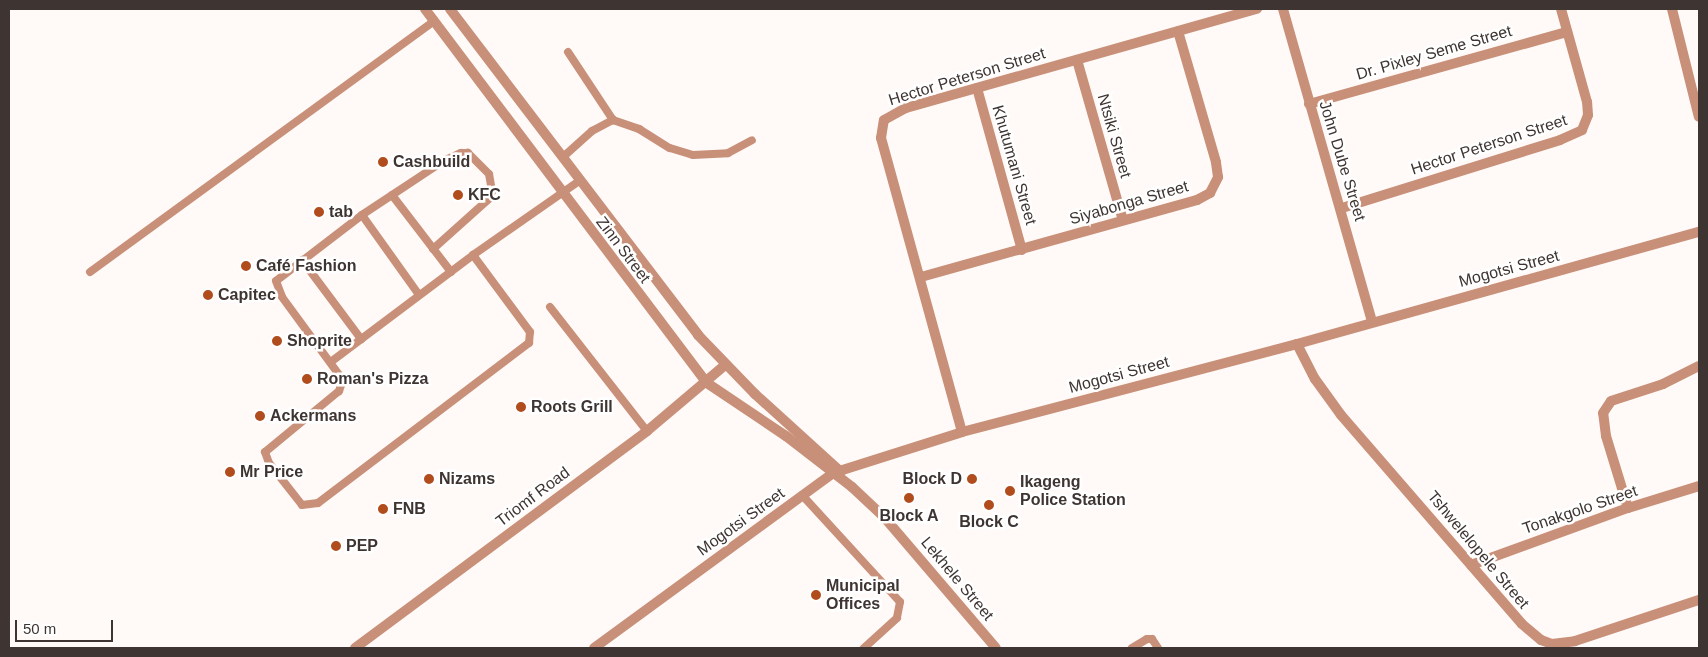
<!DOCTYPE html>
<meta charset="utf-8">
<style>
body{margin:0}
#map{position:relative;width:1708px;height:657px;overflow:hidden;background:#fffaf8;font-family:Helvetica,sans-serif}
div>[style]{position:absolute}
.service>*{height:8px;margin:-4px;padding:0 4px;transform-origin:4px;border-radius:4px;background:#c99079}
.minor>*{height:10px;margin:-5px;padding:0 5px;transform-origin:5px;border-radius:5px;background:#c99079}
.tertiary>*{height:10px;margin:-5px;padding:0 5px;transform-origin:5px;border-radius:5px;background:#c99079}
.dots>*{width:14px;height:14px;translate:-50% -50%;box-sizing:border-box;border:2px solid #fff;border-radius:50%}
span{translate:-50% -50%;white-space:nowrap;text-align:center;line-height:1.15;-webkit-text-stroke:5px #fff;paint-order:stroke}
.street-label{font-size:16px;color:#3e3532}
.poi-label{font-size:16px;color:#3e3532;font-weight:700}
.left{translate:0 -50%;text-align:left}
.right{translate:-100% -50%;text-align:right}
.frame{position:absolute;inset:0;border:10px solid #3e3532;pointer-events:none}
.scale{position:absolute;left:15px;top:620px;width:98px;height:22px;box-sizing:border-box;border:2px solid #3e3532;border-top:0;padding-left:6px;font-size:15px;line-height:18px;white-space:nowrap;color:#3e3532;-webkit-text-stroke:4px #fff;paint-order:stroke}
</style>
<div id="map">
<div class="service">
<div style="left:568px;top:52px;width:82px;rotate:56.5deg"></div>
<div style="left:563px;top:157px;width:39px;rotate:-42deg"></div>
<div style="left:592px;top:131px;width:24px;rotate:-28deg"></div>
<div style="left:613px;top:120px;width:28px;rotate:19deg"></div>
<div style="left:639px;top:129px;width:36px;rotate:32deg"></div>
<div style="left:670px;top:148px;width:24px;rotate:17deg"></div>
<div style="left:693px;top:155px;width:35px;rotate:-3deg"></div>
<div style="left:728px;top:153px;width:27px;rotate:-28deg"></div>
<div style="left:392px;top:195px;width:97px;rotate:52.5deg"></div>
<div style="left:362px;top:215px;width:98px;rotate:54.5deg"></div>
<div style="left:433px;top:249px;width:76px;rotate:-41.8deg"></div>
<div style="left:490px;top:198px;width:7px;rotate:-74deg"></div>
<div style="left:492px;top:191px;width:17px;rotate:-100deg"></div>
<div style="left:489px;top:174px;width:30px;rotate:-135deg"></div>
<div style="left:468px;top:153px;width:7px;rotate:180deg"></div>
<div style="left:461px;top:153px;width:17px;rotate:156deg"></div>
<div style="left:445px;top:160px;width:100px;rotate:146.5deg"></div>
<div style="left:362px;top:215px;width:108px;rotate:142.5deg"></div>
<div style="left:276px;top:281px;width:17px;rotate:69deg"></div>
<div style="left:282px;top:297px;width:103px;rotate:53.7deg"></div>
<div style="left:343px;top:380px;width:12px;rotate:110deg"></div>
<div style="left:339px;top:391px;width:96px;rotate:140.5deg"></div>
<div style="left:265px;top:452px;width:12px;rotate:70deg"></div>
<div style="left:269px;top:463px;width:53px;rotate:51.8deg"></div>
<div style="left:302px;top:505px;width:16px;rotate:-7deg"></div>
<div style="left:318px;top:503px;width:265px;rotate:-37.2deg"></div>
<div style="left:529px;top:343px;width:11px;rotate:-85deg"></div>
<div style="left:530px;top:332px;width:96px;rotate:-126.5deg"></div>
<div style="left:302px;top:260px;width:99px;rotate:53.2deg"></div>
<div style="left:90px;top:272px;width:426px;rotate:-36.1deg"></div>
<div style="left:550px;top:307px;width:157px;rotate:52deg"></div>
<div style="left:332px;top:361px;width:176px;rotate:-36.9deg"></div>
<div style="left:473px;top:255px;width:129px;rotate:-34.9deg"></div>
<div style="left:802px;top:495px;width:145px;rotate:47.5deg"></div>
<div style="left:900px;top:602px;width:16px;rotate:101deg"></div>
<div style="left:897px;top:618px;width:45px;rotate:137.7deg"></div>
<div style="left:1132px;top:648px;width:17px;rotate:-31deg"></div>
<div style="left:1147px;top:639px;width:5px"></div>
<div style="left:1152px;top:639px;width:11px;rotate:56deg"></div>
</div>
<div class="minor">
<div style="left:1283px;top:9px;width:325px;rotate:74.1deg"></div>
<div style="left:1672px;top:9px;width:111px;rotate:76deg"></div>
<div style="left:1077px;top:60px;width:166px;rotate:74deg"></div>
<div style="left:977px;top:88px;width:168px;rotate:74.5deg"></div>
<div style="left:1309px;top:104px;width:268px;rotate:-15.6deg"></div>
<div style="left:1342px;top:208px;width:228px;rotate:-17.3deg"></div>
<div style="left:1560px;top:140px;width:24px;rotate:-24deg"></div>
<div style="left:1582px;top:130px;width:16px;rotate:-68deg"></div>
<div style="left:1588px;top:115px;width:13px;rotate:-94deg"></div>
<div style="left:1587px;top:102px;width:97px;rotate:-105.6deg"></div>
<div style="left:921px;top:277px;width:287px;rotate:-15.6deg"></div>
<div style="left:1197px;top:200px;width:15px;rotate:-28deg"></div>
<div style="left:1210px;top:193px;width:18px;rotate:-63deg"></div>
<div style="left:1218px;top:177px;width:15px;rotate:-98deg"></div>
<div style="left:1216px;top:162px;width:136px;rotate:-106.2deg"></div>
<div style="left:1297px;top:344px;width:39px;rotate:63deg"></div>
<div style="left:1315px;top:379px;width:44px;rotate:54.2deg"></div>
<div style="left:1341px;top:415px;width:276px;rotate:49.1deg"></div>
<div style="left:1522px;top:624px;width:25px;rotate:40deg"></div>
<div style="left:1541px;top:640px;width:12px;rotate:20deg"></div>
<div style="left:1552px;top:644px;width:23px;rotate:-7deg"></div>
<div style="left:1575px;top:641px;width:131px;rotate:-18.3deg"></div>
<div style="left:962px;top:432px;width:305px;rotate:-105.4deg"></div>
<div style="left:881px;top:138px;width:18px;rotate:-81deg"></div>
<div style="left:884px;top:120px;width:25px;rotate:-29deg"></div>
<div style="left:906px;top:108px;width:365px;rotate:-15.8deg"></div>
<div style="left:1628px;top:508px;width:75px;rotate:-107deg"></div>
<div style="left:1606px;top:436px;width:23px;rotate:-97deg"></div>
<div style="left:1603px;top:413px;width:14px;rotate:-56deg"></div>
<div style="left:1611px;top:401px;width:55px;rotate:-18.1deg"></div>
<div style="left:1663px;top:384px;width:40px;rotate:-26.6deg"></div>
<div style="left:1471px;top:565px;width:167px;rotate:-20deg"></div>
<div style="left:1628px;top:508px;width:74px;rotate:-17.2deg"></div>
<div style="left:355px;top:648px;width:364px;rotate:-36.6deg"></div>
<div style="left:647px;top:431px;width:102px;rotate:-40.2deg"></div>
<div style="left:594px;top:648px;width:296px;rotate:-36.2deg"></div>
</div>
<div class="tertiary">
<div style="left:425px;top:9px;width:468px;rotate:53deg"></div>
<div style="left:707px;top:383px;width:95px;rotate:33.9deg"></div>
<div style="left:786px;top:436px;width:83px;rotate:37.7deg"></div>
<div style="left:852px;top:487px;width:44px;rotate:43.2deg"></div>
<div style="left:884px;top:517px;width:172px;rotate:49.5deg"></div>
<div style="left:450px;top:9px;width:410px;rotate:52.7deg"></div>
<div style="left:698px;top:335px;width:82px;rotate:46deg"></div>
<div style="left:755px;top:394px;width:116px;rotate:42.2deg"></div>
<div style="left:833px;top:473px;width:135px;rotate:-17.6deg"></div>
<div style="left:962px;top:432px;width:346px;rotate:-14.7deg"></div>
<div style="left:1297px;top:344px;width:417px;rotate:-15.6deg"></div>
</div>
<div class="dots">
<div style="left:383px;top:162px;background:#b14c1c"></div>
<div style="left:458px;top:195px;background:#b14c1c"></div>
<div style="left:319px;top:212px;background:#b14c1c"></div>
<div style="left:246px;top:266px;background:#b14c1c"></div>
<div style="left:208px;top:295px;background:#b14c1c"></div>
<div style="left:277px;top:341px;background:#b14c1c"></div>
<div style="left:307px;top:379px;background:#b14c1c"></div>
<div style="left:521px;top:407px;background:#b14c1c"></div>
<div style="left:260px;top:416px;background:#b14c1c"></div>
<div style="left:230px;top:472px;background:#b14c1c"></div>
<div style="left:429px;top:479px;background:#b14c1c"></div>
<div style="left:972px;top:479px;background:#b14c1c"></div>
<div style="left:1010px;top:491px;background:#b14c1c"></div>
<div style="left:909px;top:498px;background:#b14c1c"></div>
<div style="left:989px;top:505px;background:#b14c1c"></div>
<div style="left:383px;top:509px;background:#b14c1c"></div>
<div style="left:336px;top:546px;background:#b14c1c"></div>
<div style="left:816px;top:595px;background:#b14c1c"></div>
</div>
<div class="street-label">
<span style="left:1434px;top:53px;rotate:-16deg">Dr. Pixley Seme Street</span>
<span style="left:967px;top:77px;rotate:-17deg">Hector Peterson Street</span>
<span style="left:1114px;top:136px;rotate:74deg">Ntsiki Street</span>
<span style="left:1489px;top:145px;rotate:-18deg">Hector Peterson Street</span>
<span style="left:1342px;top:161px;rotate:73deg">John Dube Street</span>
<span style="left:1014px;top:165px;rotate:74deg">Khutumani Street</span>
<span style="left:1129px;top:203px;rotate:-16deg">Siyabonga Street</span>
<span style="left:623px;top:250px;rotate:53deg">Zinn Street</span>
<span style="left:1509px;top:269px;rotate:-15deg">Mogotsi Street</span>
<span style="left:1119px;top:375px;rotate:-15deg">Mogotsi Street</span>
<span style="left:533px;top:497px;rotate:-37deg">Triomf Road</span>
<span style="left:1580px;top:510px;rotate:-19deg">Tonakgolo Street</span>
<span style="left:741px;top:522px;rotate:-36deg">Mogotsi Street</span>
<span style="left:1478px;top:550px;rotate:50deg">Tshwelelopele Street</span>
<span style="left:957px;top:579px;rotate:50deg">Lekhele Street</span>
</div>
<div class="poi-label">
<span class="left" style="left:393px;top:162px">Cashbuild</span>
<span class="left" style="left:468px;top:195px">KFC</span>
<span class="left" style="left:329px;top:212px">tab</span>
<span class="left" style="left:256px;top:266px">Café Fashion</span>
<span class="left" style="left:218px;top:295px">Capitec</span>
<span class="left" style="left:287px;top:341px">Shoprite</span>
<span class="left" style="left:317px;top:379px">Roman's Pizza</span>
<span class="left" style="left:531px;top:407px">Roots Grill</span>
<span class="left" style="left:270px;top:416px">Ackermans</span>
<span class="left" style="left:240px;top:472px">Mr Price</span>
<span class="left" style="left:439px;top:479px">Nizams</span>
<span class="right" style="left:962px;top:479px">Block D</span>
<span class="left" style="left:1020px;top:491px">Ikageng<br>Police Station</span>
<span class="left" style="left:393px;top:509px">FNB</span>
<span style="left:909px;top:516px">Block A</span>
<span style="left:989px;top:522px">Block C</span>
<span class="left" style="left:346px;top:546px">PEP</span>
<span class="left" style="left:826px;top:595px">Municipal<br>Offices</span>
</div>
<div class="frame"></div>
<div class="scale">50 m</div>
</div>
